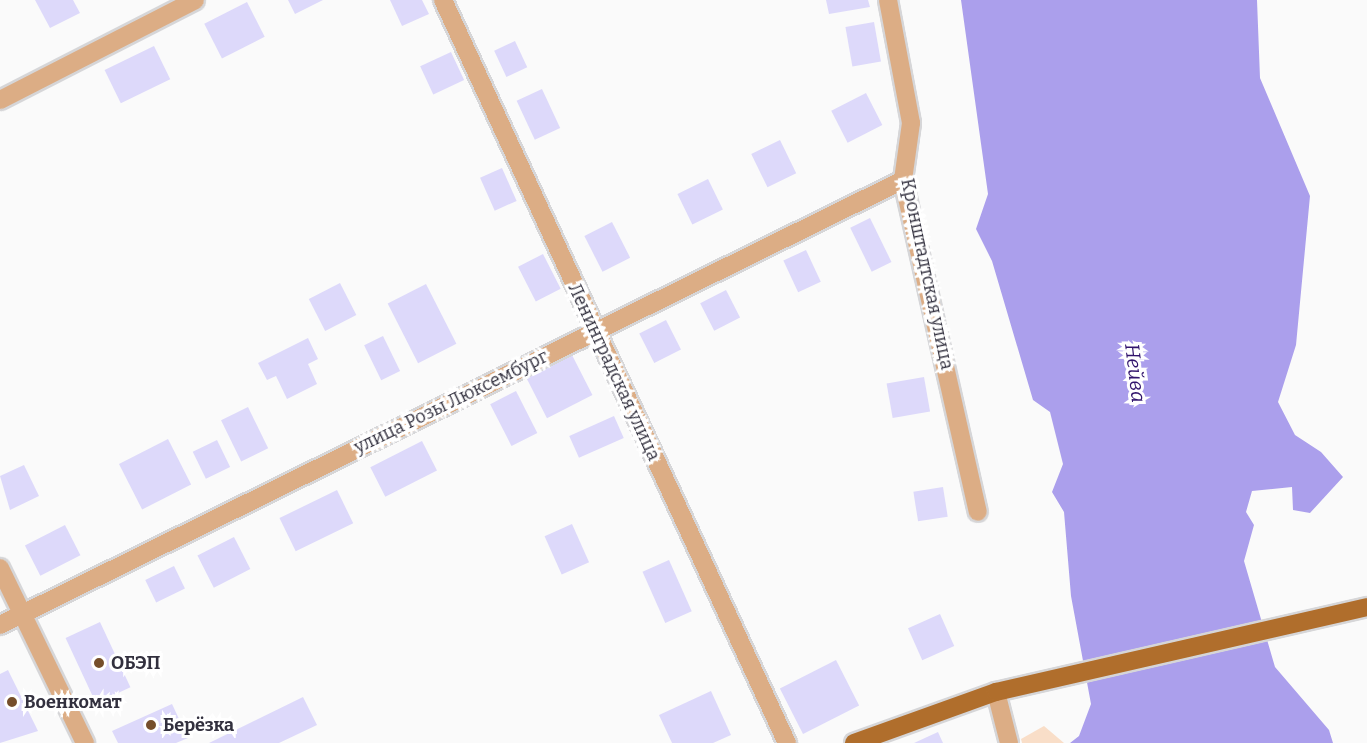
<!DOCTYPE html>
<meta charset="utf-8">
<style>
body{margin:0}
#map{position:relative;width:1367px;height:743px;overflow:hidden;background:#fafafa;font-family:Bitter,serif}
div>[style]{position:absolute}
.green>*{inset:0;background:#f9dec8}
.water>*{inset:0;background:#ab9fec}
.building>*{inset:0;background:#ddd9fa;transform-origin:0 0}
.roads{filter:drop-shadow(2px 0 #d6d6d8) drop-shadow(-2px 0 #d6d6d8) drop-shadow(0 2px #d6d6d8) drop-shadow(0 -2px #d6d6d8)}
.minor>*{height:18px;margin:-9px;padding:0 9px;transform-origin:9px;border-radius:9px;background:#dcad85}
.major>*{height:18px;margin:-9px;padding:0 9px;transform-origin:9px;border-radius:9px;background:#b06e2c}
.dots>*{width:16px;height:16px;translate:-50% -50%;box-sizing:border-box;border:3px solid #fff;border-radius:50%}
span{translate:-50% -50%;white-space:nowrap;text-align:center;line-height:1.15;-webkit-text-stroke:6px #fff;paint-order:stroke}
.street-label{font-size:18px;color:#32303e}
.poi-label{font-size:18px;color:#32303e;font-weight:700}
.left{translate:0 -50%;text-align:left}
.water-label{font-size:20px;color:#31146c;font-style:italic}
</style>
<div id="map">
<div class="green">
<div style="clip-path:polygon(1044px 726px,1064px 743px,1022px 743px,1021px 739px)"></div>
</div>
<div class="water">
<div style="clip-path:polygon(961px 0,1257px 0,1260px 78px,1310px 196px,1296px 345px,1278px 402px,1295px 435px,1321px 452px,1343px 477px,1310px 513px,1293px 510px,1292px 487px,1252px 491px,1246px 512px,1254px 525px,1244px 561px,1275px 667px,1329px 730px,1333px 743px,1070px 743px,1079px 736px,1091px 704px,1071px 596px,1064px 512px,1052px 492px,1063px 464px,1050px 412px,1033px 400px,992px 261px,976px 229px,988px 194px)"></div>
</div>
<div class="building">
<div style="clip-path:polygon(35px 0,73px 0,80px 13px,50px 28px)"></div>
<div style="clip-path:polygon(288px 0,323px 0,295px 14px)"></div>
<div style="clip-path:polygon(390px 0,422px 0,429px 14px,402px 26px)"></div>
<div style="clip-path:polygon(826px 0,868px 0,870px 7px,829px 14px)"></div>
<div style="left:247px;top:2px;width:39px;height:48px;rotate:63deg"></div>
<div style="left:874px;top:22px;width:40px;height:29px;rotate:80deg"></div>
<div style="left:515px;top:41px;width:29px;height:23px;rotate:65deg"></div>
<div style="left:154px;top:46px;width:37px;height:55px;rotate:64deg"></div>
<div style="left:451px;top:52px;width:31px;height:34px;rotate:65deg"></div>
<div style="left:542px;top:89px;width:43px;height:28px;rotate:65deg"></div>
<div style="left:866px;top:93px;width:36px;height:39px;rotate:63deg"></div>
<div style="left:780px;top:140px;width:37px;height:32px;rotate:64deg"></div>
<div style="left:502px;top:168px;width:36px;height:24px;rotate:66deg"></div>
<div style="left:708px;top:179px;width:34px;height:34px;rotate:64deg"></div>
<div style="left:870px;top:218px;width:49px;height:22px;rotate:64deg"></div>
<div style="left:612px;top:222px;width:40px;height:31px;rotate:63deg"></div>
<div style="left:806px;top:250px;width:35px;height:25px;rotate:65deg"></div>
<div style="left:543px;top:254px;width:39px;height:28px;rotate:63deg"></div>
<div style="left:340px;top:283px;width:36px;height:35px;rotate:63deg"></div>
<div style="left:426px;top:284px;width:67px;height:43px;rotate:63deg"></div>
<div style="left:726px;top:290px;width:31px;height:29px;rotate:63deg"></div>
<div style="left:666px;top:320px;width:33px;height:30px;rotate:63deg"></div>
<div style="left:383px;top:336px;width:39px;height:21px;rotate:64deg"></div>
<div style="clip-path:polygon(308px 338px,318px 359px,308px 364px,317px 384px,287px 399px,276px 376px,267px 380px,258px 363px)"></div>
<div style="left:572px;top:355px;width:45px;height:51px;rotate:63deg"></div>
<div style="left:924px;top:377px;width:35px;height:38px;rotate:80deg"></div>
<div style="left:516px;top:391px;width:47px;height:29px;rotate:63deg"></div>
<div style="left:248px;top:407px;width:46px;height:30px;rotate:64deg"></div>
<div style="left:614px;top:416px;width:24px;height:49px;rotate:66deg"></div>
<div style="left:168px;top:439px;width:51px;height:55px;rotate:63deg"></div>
<div style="left:217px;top:440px;width:30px;height:27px;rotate:64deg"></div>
<div style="left:422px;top:441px;width:33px;height:58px;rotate:63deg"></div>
<div style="clip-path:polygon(24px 465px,39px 496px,10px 510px,0 476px)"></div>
<div style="left:943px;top:487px;width:30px;height:30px;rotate:81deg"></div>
<div style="left:337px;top:490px;width:37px;height:64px;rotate:64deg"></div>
<div style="left:572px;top:524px;width:42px;height:30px;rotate:66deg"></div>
<div style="left:65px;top:525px;width:34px;height:45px;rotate:63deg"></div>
<div style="left:234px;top:537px;width:36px;height:41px;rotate:63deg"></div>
<div style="left:669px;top:560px;width:56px;height:29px;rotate:66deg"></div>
<div style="left:174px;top:566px;width:25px;height:32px;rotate:64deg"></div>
<div style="left:940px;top:614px;width:35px;height:35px;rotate:66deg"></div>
<div style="left:100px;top:622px;width:72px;height:38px;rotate:65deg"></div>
<div style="left:836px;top:660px;width:51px;height:63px;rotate:63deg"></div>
<div style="clip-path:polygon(8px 670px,38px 731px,0 743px,0 674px)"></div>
<div style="clip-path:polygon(711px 691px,731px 735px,713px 743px,672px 743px,659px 715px)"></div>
<div style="clip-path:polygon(303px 697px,317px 725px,279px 743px,209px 743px)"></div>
<div style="clip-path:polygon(172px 704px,188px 738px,176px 743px,118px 743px,112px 731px)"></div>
<div style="clip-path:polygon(938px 732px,943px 743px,914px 743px)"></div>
</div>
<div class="roads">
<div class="minor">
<div style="left:443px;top:0;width:819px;rotate:65.16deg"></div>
<div style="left:888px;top:0;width:125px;rotate:79.4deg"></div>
<div style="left:911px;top:123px;width:58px;rotate:98deg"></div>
<div style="left:903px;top:180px;width:340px;rotate:77.3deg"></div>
<div style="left:0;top:100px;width:219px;rotate:-27.1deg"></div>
<div style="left:0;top:568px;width:195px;rotate:64.1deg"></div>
<div style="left:0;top:625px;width:1007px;rotate:-26.23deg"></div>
<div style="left:996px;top:692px;width:53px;rotate:75.7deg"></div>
</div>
<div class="major">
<div style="left:854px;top:743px;width:151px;rotate:-19.8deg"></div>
<div style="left:996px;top:692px;width:381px;rotate:-12.9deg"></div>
</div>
</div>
<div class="dots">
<div style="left:99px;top:663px;background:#754e2b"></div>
<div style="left:12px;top:702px;background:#754e2b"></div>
<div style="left:151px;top:725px;background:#754e2b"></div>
</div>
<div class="street-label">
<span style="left:927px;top:274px;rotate:78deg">Кронштадтская улица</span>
<span style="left:614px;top:372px;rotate:65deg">Ленинградская улица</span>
<span style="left:451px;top:402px;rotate:-26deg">улица Розы Люксембург</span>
</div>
<div class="poi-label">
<span class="left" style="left:111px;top:663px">ОБЭП</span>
<span class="left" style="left:24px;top:702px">Военкомат</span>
<span class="left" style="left:163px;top:725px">Берёзка</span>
</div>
<div class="water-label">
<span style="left:1135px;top:373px;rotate:83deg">Нейва</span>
</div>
</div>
